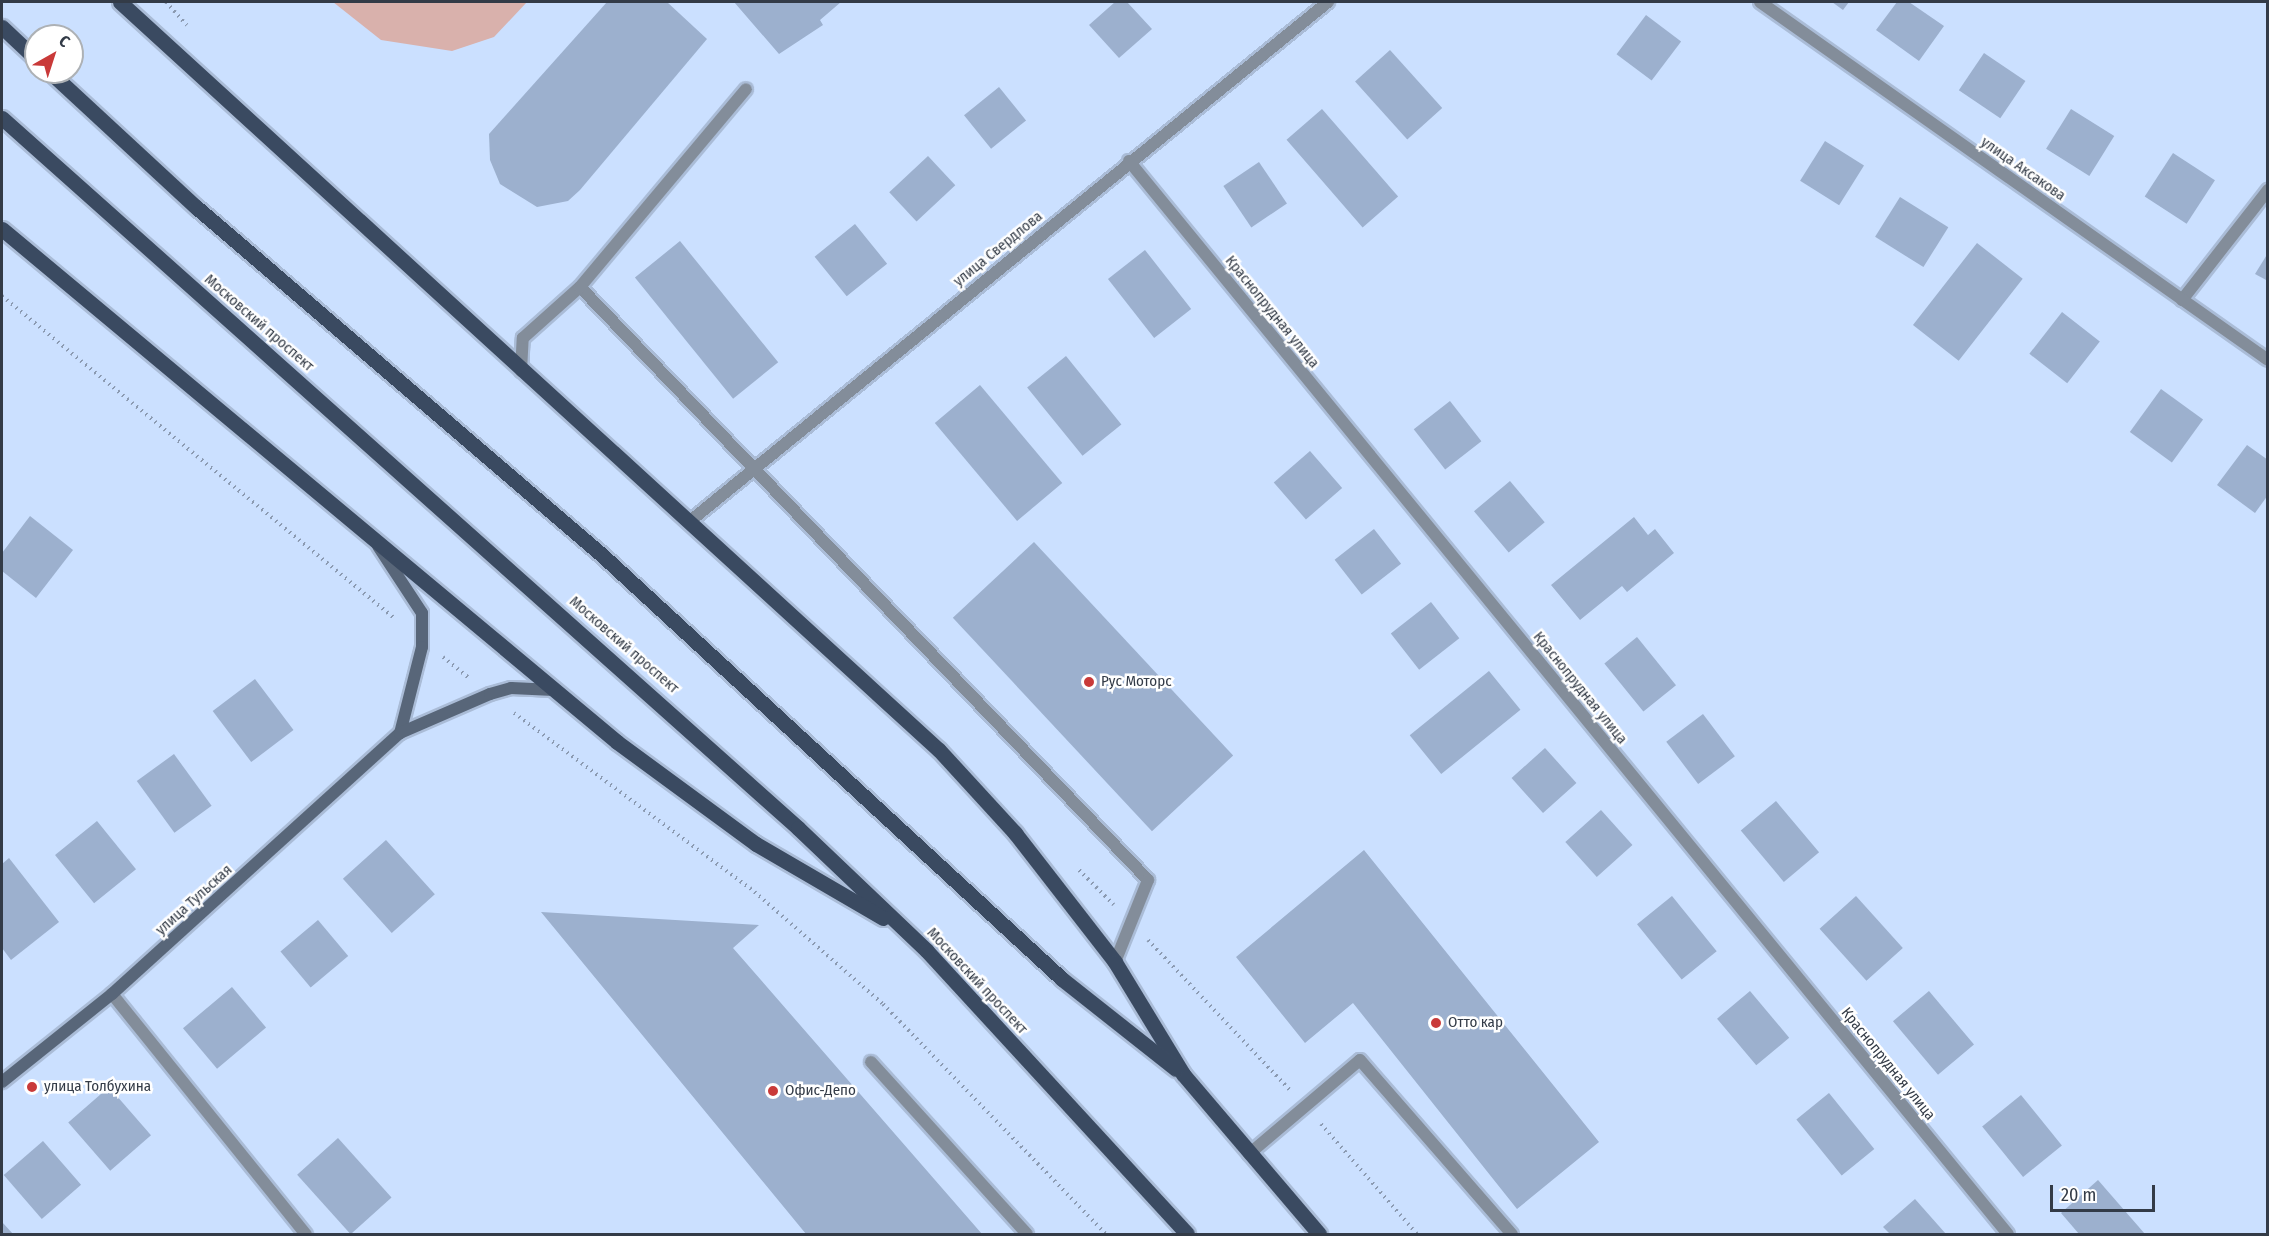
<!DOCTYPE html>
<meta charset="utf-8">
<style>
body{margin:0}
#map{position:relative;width:2269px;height:1236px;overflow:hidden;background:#cbe0ff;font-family:"Fira Sans Condensed",sans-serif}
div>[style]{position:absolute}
.green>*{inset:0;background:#d9b1ac}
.building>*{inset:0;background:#9cb0ce;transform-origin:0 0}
.path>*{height:4px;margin-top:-2px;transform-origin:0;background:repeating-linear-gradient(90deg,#8b9ab1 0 1.5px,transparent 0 6px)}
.roads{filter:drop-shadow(2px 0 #aabcd7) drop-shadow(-2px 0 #aabcd7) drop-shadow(0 2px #aabcd7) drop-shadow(0 -2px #aabcd7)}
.lane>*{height:12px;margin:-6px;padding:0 6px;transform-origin:6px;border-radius:6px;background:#838d9a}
.street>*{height:12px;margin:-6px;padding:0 6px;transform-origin:6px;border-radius:6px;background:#838d9a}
.secondary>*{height:12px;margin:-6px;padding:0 6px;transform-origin:6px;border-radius:6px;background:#586679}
.primary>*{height:15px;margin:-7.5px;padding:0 7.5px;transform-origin:7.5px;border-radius:7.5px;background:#3a4a61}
.dots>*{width:16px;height:16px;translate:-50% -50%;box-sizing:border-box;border:3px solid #fff;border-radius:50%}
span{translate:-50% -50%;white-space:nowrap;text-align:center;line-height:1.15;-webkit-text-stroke:5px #fff;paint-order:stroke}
.street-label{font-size:15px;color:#333b47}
.poi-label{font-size:15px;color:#333b47}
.left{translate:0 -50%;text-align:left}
.frame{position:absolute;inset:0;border:3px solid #333b47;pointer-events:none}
.north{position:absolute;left:24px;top:24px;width:60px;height:60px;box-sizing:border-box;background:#fff;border:2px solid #adb1b5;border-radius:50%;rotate:39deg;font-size:16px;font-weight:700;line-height:24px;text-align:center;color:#333b47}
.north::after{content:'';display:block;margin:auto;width:21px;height:27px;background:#c93a39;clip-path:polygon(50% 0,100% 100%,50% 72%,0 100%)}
.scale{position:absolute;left:2050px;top:1185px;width:105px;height:27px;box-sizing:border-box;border:3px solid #333b47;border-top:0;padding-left:8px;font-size:18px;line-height:21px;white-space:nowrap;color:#333b47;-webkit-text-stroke:4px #fff;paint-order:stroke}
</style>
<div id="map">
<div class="green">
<div style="clip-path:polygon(333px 2px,527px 2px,494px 37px,452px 51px,381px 40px)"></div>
</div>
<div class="building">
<div style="clip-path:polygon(607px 2px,667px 2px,707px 39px,580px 190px,568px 201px,537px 207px,500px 184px,490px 160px,489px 134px)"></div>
<div style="clip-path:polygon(734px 2px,841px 2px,820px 20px,823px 25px,779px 54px)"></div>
<div style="clip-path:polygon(1115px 2px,1127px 2px,1152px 29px,1119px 58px,1089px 25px)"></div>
<div style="clip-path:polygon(1832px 2px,1849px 2px,1843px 10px)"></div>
<div style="clip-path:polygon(1897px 2px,1909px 2px,1944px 26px,1919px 61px,1876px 30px)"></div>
<div style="left:1646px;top:15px;width:44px;height:49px;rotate:37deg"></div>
<div style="left:1390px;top:50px;width:78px;height:47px;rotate:48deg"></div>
<div style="left:1984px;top:53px;width:50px;height:45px;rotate:34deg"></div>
<div style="left:999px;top:87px;width:43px;height:45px;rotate:51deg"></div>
<div style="left:1322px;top:109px;width:116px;height:47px;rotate:49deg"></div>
<div style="left:2071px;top:109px;width:51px;height:47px;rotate:32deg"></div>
<div style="left:1825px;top:141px;width:46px;height:47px;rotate:32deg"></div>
<div style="left:2173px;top:153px;width:50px;height:52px;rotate:33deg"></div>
<div style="left:928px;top:156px;width:40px;height:53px;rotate:47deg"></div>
<div style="left:1259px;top:162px;width:50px;height:43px;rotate:56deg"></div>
<div style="left:1900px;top:197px;width:57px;height:47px;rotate:32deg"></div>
<div style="left:855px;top:224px;width:51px;height:52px;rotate:51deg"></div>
<div style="left:680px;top:241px;width:156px;height:58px;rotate:51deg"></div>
<div style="left:1977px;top:243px;width:58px;height:104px;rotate:38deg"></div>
<div style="left:1145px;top:250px;width:75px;height:47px;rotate:52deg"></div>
<div style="clip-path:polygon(2268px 253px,2268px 281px,2255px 274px)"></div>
<div style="left:2062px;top:312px;width:48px;height:53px;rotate:38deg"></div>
<div style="left:1066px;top:356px;width:88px;height:50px;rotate:51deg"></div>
<div style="left:980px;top:385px;width:128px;height:59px;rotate:50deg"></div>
<div style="left:2161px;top:389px;width:52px;height:53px;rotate:36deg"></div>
<div style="left:1450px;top:401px;width:51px;height:46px;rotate:52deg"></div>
<div style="clip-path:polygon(2247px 445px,2268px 460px,2268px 495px,2255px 513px,2217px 485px)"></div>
<div style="left:1310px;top:451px;width:49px;height:48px;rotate:49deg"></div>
<div style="left:1510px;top:481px;width:54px;height:47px;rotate:50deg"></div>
<div style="clip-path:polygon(30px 516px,73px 550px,36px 598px,2px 571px,2px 553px)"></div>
<div style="clip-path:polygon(1634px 517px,1648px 535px,1655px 529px,1674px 553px,1627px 592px,1622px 586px,1580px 620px,1551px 585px)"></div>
<div style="left:1374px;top:529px;width:44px;height:50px;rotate:52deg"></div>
<div style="left:1034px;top:542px;width:292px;height:111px;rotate:47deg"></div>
<div style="left:1431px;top:602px;width:46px;height:51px;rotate:52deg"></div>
<div style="left:1637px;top:637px;width:62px;height:42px;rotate:51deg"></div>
<div style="left:1489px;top:671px;width:50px;height:102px;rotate:51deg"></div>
<div style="left:255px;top:679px;width:64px;height:53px;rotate:53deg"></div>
<div style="left:1703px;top:714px;width:53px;height:46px;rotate:53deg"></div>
<div style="left:1545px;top:748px;width:47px;height:45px;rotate:48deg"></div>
<div style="left:174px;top:754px;width:64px;height:46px;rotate:54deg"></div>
<div style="left:1776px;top:801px;width:67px;height:46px;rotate:50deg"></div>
<div style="left:1601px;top:810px;width:47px;height:48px;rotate:48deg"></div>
<div style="left:97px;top:821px;width:62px;height:54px;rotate:51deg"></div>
<div style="left:386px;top:840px;width:73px;height:58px;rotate:48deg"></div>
<div style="clip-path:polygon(1364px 850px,1599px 1142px,1517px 1209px,1353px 1003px,1305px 1043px,1236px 957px)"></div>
<div style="clip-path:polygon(9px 858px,59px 922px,11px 960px,2px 948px,2px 864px)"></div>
<div style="left:1672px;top:896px;width:71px;height:45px;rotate:51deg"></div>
<div style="left:1856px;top:896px;width:70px;height:49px;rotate:48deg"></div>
<div style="clip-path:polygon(541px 912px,759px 925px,733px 948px,982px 1234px,806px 1234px)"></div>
<div style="left:318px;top:920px;width:47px;height:49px;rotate:50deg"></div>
<div style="left:232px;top:987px;width:53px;height:64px;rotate:50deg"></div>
<div style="left:1750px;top:991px;width:61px;height:43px;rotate:50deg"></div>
<div style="left:1929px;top:991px;width:70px;height:47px;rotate:50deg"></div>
<div style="left:109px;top:1087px;width:64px;height:54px;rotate:49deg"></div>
<div style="left:1829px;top:1093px;width:72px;height:42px;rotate:51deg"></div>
<div style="left:2021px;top:1095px;width:65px;height:50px;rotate:51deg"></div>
<div style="left:338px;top:1138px;width:80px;height:55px;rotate:48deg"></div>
<div style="left:43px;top:1141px;width:58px;height:52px;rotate:49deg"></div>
<div style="clip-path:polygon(2098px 1180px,2145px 1234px,2079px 1234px,2061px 1213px)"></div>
<div style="clip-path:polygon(1915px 1199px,1946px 1234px,1890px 1234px,1883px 1227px)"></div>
<div style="clip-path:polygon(2px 1222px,13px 1234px,2px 1234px)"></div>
</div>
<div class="path">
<div style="left:166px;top:2px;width:31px;rotate:48deg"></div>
<div style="left:2px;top:296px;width:506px;rotate:39.39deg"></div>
<div style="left:443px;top:657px;width:32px;rotate:39deg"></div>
<div style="left:514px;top:713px;width:294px;rotate:36.6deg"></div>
<div style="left:750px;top:888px;width:176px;rotate:41.1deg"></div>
<div style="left:883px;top:1004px;width:320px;rotate:45.9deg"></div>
<div style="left:1079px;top:870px;width:49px;rotate:45deg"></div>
<div style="left:1148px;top:940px;width:207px;rotate:46.6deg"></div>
<div style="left:1321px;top:1124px;width:146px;rotate:48.9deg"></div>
</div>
<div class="roads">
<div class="lane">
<div style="left:580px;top:287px;width:821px;rotate:46.23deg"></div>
<div style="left:1148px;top:880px;width:88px;rotate:111.9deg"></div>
<div style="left:2182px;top:300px;width:140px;rotate:-52deg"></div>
<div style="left:521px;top:371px;width:33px;rotate:-87deg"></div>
<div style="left:523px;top:338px;width:76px;rotate:-41.8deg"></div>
<div style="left:580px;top:287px;width:258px;rotate:-50deg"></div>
<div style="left:871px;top:1062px;width:232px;rotate:47.8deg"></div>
<div style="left:1249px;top:1154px;width:145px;rotate:-40.3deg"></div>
<div style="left:1360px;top:1060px;width:231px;rotate:48.9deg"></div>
</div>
<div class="street">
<div style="left:1760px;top:2px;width:621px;rotate:35.17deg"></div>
<div style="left:1129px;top:161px;width:1387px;rotate:50.68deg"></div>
<div style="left:689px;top:522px;width:824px;rotate:-39.14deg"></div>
<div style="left:112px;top:994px;width:309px;rotate:51.1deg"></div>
</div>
<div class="secondary">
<div style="left:378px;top:546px;width:80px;rotate:56.7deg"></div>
<div style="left:422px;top:613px;width:34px;rotate:90deg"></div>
<div style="left:422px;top:647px;width:89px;rotate:104.3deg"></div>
<div style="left:2px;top:1082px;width:141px;rotate:-38.7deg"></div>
<div style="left:112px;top:994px;width:389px;rotate:-42.2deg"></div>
<div style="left:400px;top:733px;width:98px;rotate:-23.4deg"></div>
<div style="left:490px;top:694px;width:22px;rotate:-16deg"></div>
<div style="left:511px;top:688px;width:43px;rotate:2.7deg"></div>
</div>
<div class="primary">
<div style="left:120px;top:2px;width:1109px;rotate:42.41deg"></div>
<div style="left:939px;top:750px;width:113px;rotate:47.5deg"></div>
<div style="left:1015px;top:833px;width:163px;rotate:52.2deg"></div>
<div style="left:1115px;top:962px;width:131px;rotate:58.7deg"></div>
<div style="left:1183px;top:1074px;width:210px;rotate:49.6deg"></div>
<div style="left:2px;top:27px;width:47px;rotate:43.3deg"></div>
<div style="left:50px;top:72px;width:199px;rotate:42.8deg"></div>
<div style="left:196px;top:207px;width:536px;rotate:40.61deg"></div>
<div style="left:603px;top:556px;width:624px;rotate:42.66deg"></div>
<div style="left:1062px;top:979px;width:145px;rotate:38.3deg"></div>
<div style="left:2px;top:118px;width:1067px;rotate:41.73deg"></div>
<div style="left:798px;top:828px;width:178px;rotate:43.6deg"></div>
<div style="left:927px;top:951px;width:384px;rotate:47.4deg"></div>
<div style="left:2px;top:229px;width:801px;rotate:39.83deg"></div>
<div style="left:617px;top:742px;width:172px;rotate:36.3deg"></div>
<div style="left:756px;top:844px;width:147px;rotate:30.2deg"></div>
</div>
</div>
<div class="dots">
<div style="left:1089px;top:682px;background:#c93a39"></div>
<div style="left:1436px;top:1023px;background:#c93a39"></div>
<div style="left:32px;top:1087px;background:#c93a39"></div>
<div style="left:773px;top:1091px;background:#c93a39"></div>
</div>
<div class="street-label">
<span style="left:2023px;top:169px;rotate:35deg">улица Аксакова</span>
<span style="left:998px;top:249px;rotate:-39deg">улица Свердлова</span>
<span style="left:1272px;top:312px;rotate:51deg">Краснопрудная улица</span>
<span style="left:259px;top:323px;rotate:41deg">Московский проспект</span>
<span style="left:624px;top:645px;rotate:41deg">Московский проспект</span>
<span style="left:1580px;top:688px;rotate:51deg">Краснопрудная улица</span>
<span style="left:194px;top:900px;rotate:-42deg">улица Тульская</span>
<span style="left:977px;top:981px;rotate:47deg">Московский проспект</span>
<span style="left:1888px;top:1064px;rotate:51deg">Краснопрудная улица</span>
</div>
<div class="poi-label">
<span class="left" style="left:1101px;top:682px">Рус Моторс</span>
<span class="left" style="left:1448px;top:1023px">Отто кар</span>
<span class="left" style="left:44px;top:1087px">улица Толбухина</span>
<span class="left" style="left:785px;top:1091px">Офис-Депо</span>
</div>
<div class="frame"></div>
<div class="north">С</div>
<div class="scale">20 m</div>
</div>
